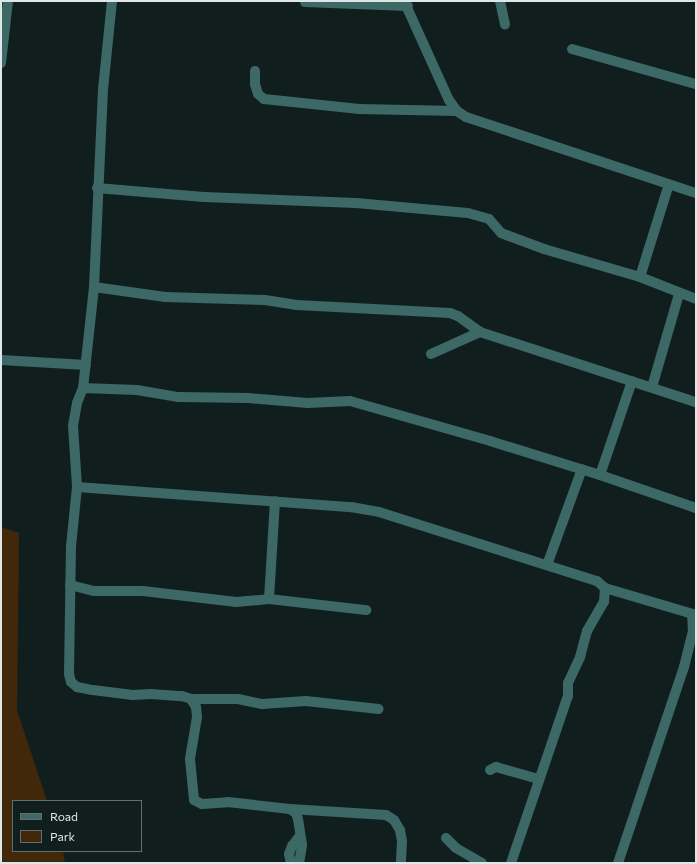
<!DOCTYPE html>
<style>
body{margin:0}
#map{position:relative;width:697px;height:864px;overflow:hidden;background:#101f1e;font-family:Commissioner,sans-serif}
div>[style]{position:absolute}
.green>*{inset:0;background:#42280a}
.minor>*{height:10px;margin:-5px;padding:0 5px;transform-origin:5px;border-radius:5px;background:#3c6865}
span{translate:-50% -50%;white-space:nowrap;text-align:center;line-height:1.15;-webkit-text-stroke:4px #101f1e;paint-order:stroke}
.frame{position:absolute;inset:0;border:2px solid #dee7e6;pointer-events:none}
.legend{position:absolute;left:12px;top:800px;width:130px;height:52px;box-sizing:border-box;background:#101f1e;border:1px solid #626f6e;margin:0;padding:5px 7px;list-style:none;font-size:12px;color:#dee7e6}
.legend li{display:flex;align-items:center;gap:8px;height:20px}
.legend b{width:20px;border:1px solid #626f6e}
</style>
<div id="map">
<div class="green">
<div style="clip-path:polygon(1px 527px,19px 533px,17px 710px,47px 801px,13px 801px,13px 851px,63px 851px,65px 863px,1px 863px)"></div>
</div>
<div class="minor">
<div style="left:112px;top:1px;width:88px;rotate:95.8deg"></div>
<div style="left:103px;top:89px;width:198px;rotate:92.6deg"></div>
<div style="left:94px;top:287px;width:102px;rotate:96.2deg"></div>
<div style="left:83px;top:388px;width:16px;rotate:112deg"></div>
<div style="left:77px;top:403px;width:23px;rotate:100deg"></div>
<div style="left:73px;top:426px;width:61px;rotate:86.2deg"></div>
<div style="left:77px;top:487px;width:59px;rotate:95.8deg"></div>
<div style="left:71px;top:546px;width:128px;rotate:90.9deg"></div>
<div style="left:69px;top:674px;width:8px;rotate:76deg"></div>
<div style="left:71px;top:682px;width:8px;rotate:40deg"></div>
<div style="left:77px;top:687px;width:16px;rotate:11deg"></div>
<div style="left:93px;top:690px;width:40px;rotate:7.1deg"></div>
<div style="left:133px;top:695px;width:18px;rotate:-3deg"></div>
<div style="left:151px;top:694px;width:31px;rotate:4deg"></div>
<div style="left:182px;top:696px;width:9px;rotate:18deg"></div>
<div style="left:191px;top:699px;width:47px"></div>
<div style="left:238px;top:699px;width:25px;rotate:12deg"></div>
<div style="left:262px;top:704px;width:44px;rotate:-3.9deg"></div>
<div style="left:306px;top:701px;width:73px;rotate:6.3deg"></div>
<div style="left:404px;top:1px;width:109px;rotate:65.6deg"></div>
<div style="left:449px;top:100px;width:14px;rotate:54deg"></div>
<div style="left:457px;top:111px;width:11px;rotate:34deg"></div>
<div style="left:466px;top:117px;width:242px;rotate:18.3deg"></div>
<div style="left:500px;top:1px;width:24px;rotate:78deg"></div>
<div style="left:305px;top:2px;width:103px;rotate:2.2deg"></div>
<div style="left:572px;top:49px;width:129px;rotate:15.8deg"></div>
<div style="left:1px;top:63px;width:62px;rotate:-83.6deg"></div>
<div style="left:255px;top:71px;width:13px;rotate:90deg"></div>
<div style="left:255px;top:84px;width:10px;rotate:73deg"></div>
<div style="left:258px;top:94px;width:8px;rotate:40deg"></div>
<div style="left:264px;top:99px;width:96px;rotate:6deg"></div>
<div style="left:359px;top:109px;width:98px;rotate:1.2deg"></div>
<div style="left:97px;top:188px;width:107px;rotate:4.8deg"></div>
<div style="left:204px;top:197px;width:152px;rotate:2.3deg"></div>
<div style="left:356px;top:203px;width:112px;rotate:5.1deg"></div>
<div style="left:468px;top:213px;width:22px;rotate:16deg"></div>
<div style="left:489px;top:219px;width:18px;rotate:49deg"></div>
<div style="left:501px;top:233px;width:46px;rotate:20.4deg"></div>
<div style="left:544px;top:249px;width:100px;rotate:16.3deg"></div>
<div style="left:640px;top:277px;width:60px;rotate:21.4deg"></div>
<div style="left:640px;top:277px;width:97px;rotate:-72.7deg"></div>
<div style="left:94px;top:287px;width:72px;rotate:8deg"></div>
<div style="left:165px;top:297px;width:100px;rotate:1.7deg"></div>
<div style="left:265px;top:300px;width:32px;rotate:9deg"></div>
<div style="left:297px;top:305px;width:153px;rotate:3deg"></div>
<div style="left:450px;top:313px;width:9px;rotate:21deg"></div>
<div style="left:458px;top:316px;width:27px;rotate:36deg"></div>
<div style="left:480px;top:332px;width:227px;rotate:18deg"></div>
<div style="left:431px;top:354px;width:54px;rotate:-24.2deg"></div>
<div style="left:1px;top:360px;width:85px;rotate:3.4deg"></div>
<div style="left:652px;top:387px;width:97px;rotate:-73.8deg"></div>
<div style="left:83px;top:388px;width:54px;rotate:2.1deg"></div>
<div style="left:137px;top:390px;width:42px;rotate:9.7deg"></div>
<div style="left:178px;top:397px;width:70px;rotate:0.8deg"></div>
<div style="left:248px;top:398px;width:60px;rotate:4.8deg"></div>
<div style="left:308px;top:403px;width:42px;rotate:-2.7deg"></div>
<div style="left:350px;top:401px;width:146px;rotate:15.9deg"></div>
<div style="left:490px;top:441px;width:115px;rotate:17.2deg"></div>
<div style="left:600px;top:475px;width:102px;rotate:19deg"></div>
<div style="left:600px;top:475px;width:99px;rotate:-71.2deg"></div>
<div style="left:77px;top:487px;width:275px;rotate:4.2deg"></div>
<div style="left:351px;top:507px;width:28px;rotate:10deg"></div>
<div style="left:379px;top:512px;width:229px;rotate:17.6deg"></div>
<div style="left:597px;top:581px;width:11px;rotate:41deg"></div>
<div style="left:605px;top:588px;width:95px;rotate:16.5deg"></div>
<div style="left:547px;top:565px;width:102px;rotate:-70deg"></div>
<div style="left:70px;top:585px;width:25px;rotate:14deg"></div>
<div style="left:94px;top:591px;width:49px"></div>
<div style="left:143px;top:591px;width:94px;rotate:6.7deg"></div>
<div style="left:236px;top:602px;width:33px;rotate:-5deg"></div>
<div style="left:269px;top:599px;width:98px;rotate:6.5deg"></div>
<div style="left:269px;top:599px;width:98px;rotate:-86.5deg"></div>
<div style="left:191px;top:699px;width:9px;rotate:58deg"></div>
<div style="left:196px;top:707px;width:10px;rotate:84deg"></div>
<div style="left:197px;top:717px;width:43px;rotate:99.5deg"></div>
<div style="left:190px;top:759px;width:41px;rotate:84.4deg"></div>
<div style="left:194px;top:800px;width:9px;rotate:27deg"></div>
<div style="left:202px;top:804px;width:26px;rotate:-4deg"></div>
<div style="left:228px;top:802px;width:62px;rotate:6.4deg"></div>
<div style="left:290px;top:809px;width:7px;rotate:34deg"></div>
<div style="left:296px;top:813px;width:6px;rotate:72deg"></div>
<div style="left:298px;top:819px;width:26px;rotate:81deg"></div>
<div style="left:302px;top:845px;width:18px;rotate:99deg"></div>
<div style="left:490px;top:770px;width:7px;rotate:-27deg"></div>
<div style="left:496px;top:767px;width:44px;rotate:15.9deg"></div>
<div style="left:290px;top:809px;width:96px;rotate:3.6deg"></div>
<div style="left:386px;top:815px;width:9px;rotate:32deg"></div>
<div style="left:394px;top:820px;width:12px;rotate:59deg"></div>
<div style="left:400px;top:830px;width:11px;rotate:80deg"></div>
<div style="left:402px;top:841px;width:22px;rotate:93deg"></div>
<div style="left:446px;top:838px;width:14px;rotate:45deg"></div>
<div style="left:456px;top:848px;width:30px;rotate:30deg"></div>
<div style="left:291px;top:863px;width:9px;rotate:-103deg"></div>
<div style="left:289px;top:854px;width:9px;rotate:-69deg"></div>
<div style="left:292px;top:846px;width:11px;rotate:-52deg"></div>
<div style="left:511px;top:863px;width:176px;rotate:-71.2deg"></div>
<div style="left:568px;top:696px;width:13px;rotate:-90deg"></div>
<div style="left:568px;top:683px;width:29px;rotate:-65deg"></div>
<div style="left:580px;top:657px;width:27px;rotate:-75deg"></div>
<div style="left:587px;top:631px;width:34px;rotate:-60deg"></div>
<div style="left:604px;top:602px;width:14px;rotate:-86deg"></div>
<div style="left:618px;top:863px;width:207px;rotate:-71.4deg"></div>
<div style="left:684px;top:667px;width:36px;rotate:-76deg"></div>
<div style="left:693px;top:632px;width:18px;rotate:-93deg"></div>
</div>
<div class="frame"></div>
<ul class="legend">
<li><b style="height:5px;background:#3c6865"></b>Road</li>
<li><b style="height:11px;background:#42280a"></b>Park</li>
</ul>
</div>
